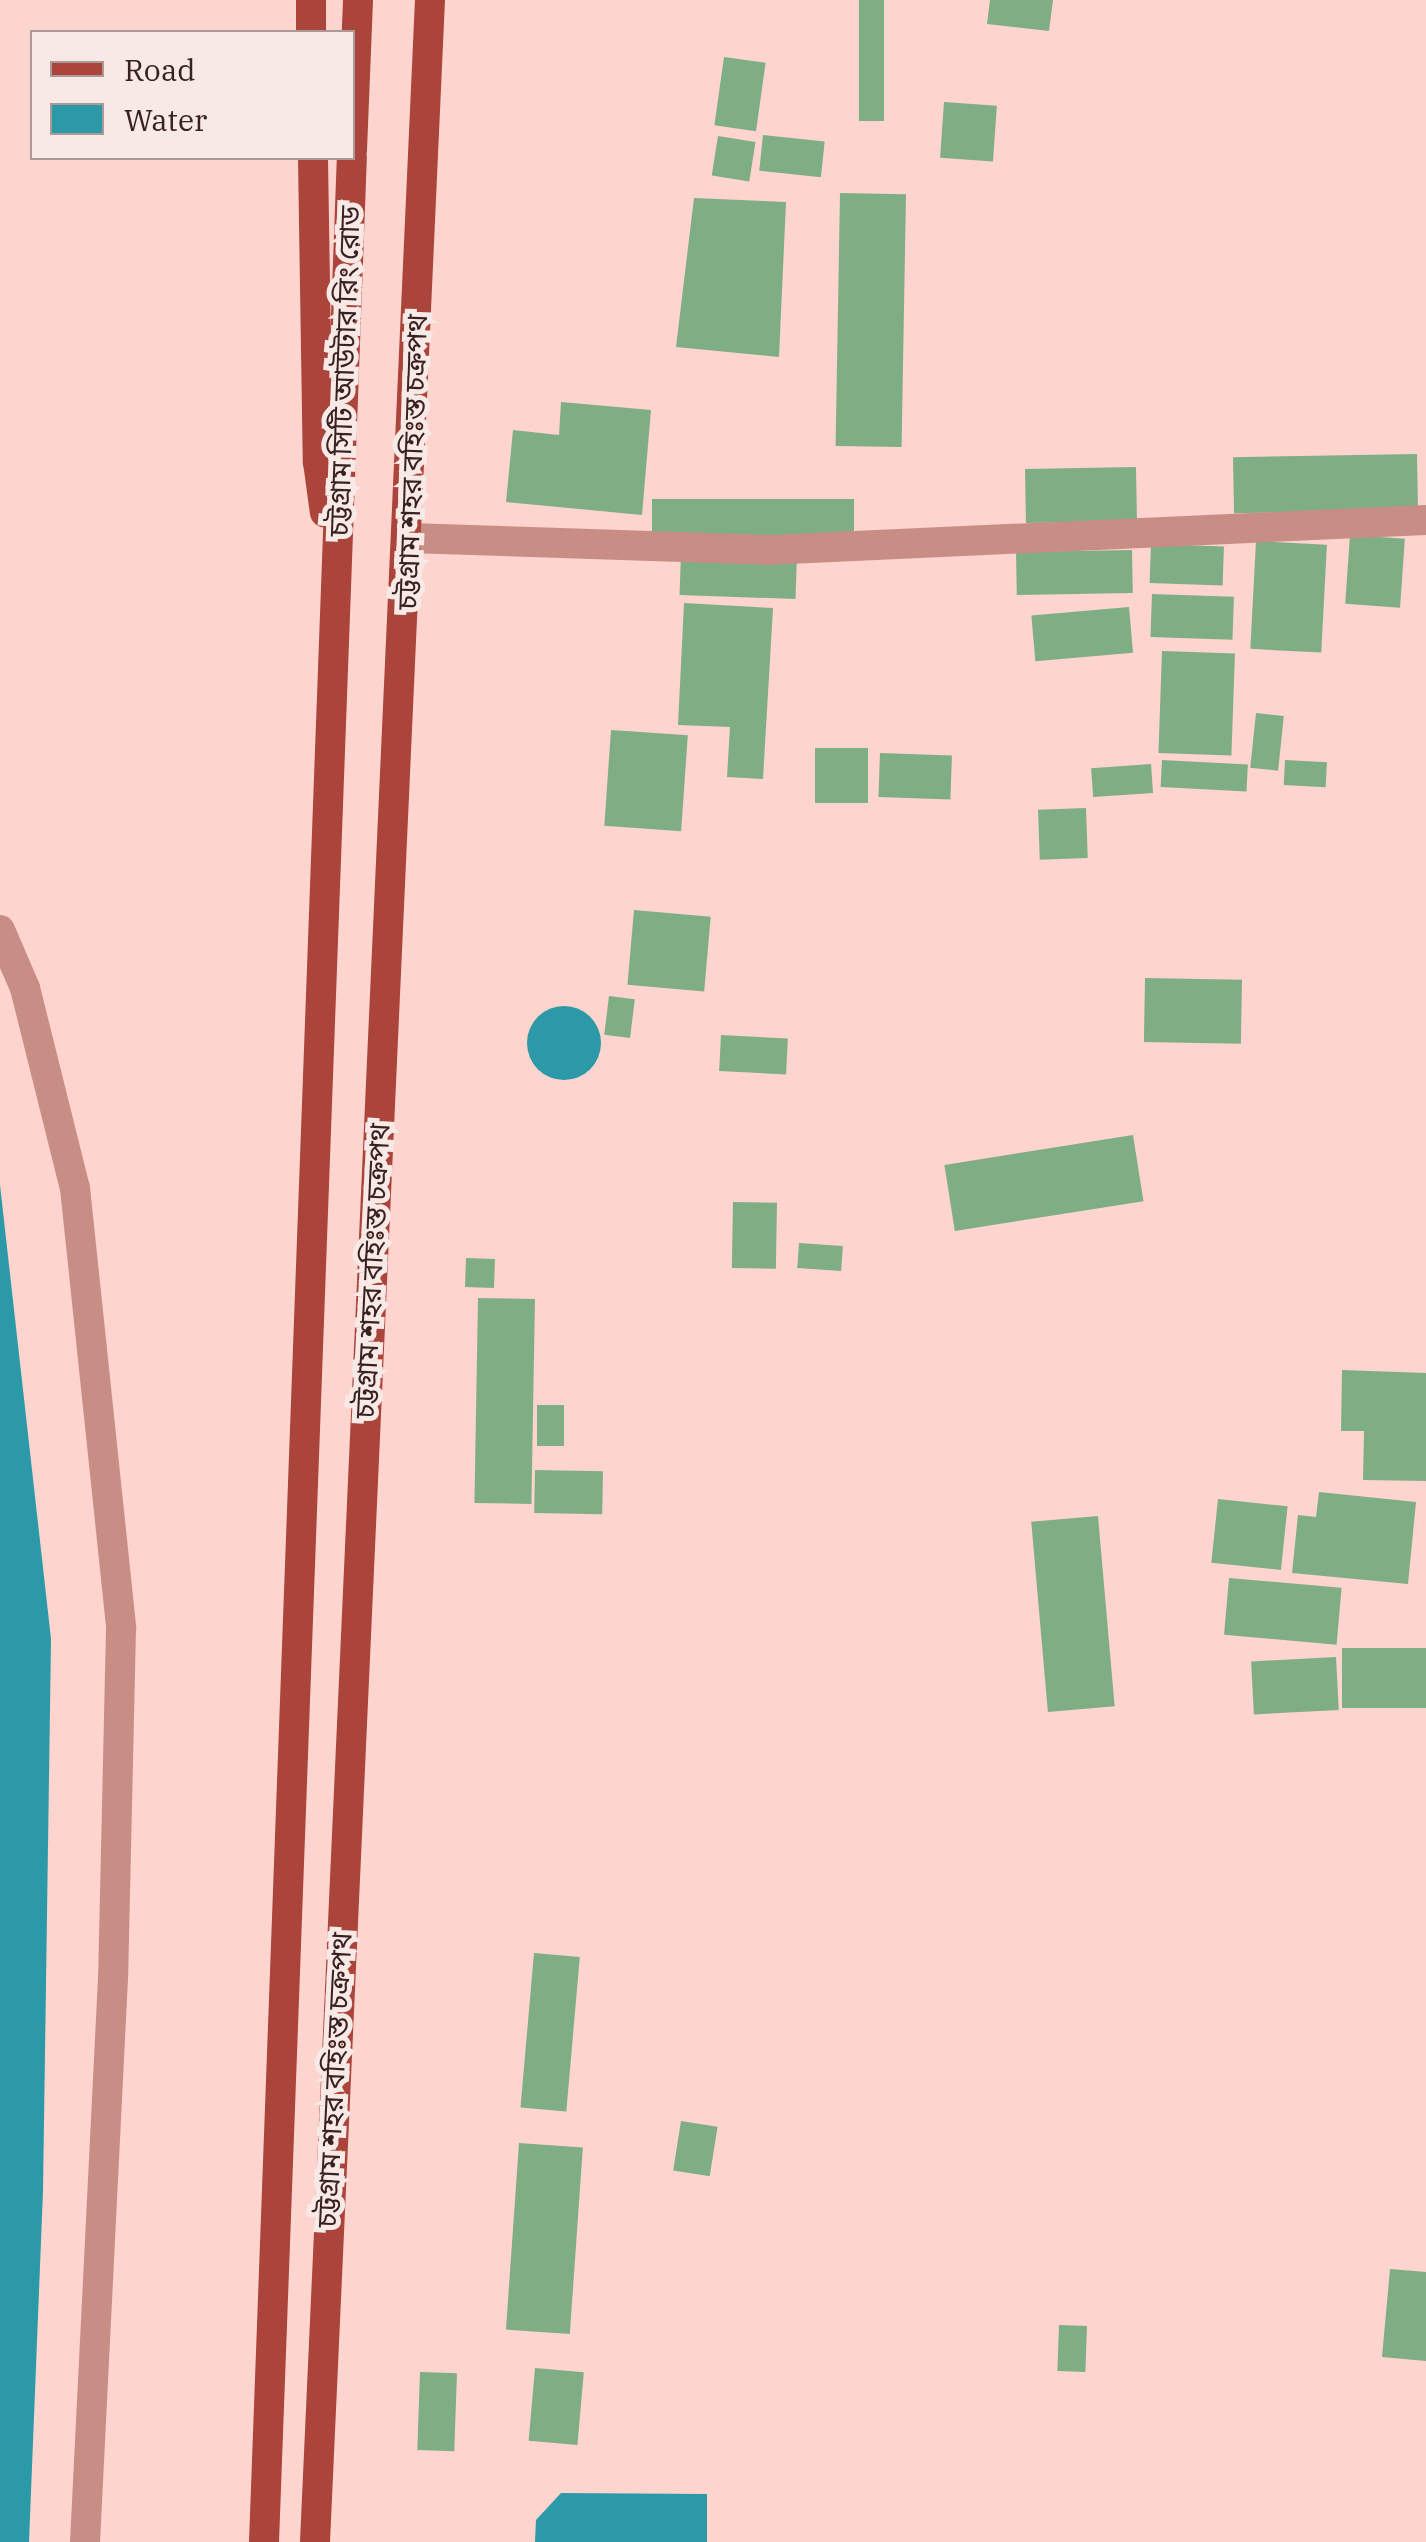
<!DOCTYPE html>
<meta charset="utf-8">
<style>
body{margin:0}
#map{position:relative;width:1426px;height:2542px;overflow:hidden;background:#fdd4ce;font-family:"IBM Plex Serif","Noto Sans Bengali",serif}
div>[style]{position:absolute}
.water>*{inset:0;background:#2c99a8}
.round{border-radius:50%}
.building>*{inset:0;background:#7fae85;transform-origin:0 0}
.street>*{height:30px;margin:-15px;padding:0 15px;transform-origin:15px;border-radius:15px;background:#c88e86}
.primary>*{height:30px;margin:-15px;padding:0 15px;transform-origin:15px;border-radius:15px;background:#ab443a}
span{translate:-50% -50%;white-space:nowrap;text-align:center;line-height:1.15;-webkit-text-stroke:10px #f7e9e6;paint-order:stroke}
.street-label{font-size:28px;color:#39211d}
.legend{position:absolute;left:30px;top:30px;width:325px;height:130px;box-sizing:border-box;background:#f7e9e6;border:2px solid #ab9996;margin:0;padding:12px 18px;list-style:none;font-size:30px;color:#39211d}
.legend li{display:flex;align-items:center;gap:20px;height:50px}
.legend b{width:50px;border:2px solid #ab9996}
</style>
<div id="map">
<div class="water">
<div class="round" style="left:527px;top:1006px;width:74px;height:74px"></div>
<div style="clip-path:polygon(0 1185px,51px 1639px,43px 2191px,29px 2542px,0 2542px)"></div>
<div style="clip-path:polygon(561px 2493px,707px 2494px,707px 2542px,535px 2542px,536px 2520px)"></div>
</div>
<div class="building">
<div style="left:859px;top:0;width:25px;height:121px"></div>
<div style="clip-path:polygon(990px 0,1053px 0,1049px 31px,987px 24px)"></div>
<div style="left:724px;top:57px;width:42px;height:69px;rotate:8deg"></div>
<div style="left:944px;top:102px;width:53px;height:56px;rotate:4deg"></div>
<div style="left:763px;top:135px;width:62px;height:36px;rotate:6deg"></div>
<div style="left:718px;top:136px;width:38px;height:40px;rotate:9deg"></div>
<div style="left:840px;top:193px;width:66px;height:253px;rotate:1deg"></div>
<div style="clip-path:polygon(694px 198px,786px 202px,779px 357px,676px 347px)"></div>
<div style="clip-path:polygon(561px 402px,651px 410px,642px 515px,506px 502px,513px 430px,559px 435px)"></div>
<div style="left:1417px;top:454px;width:56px;height:184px;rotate:89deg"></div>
<div style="left:1136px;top:467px;width:54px;height:111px;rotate:89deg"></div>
<div style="left:854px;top:499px;width:41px;height:202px;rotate:90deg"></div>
<div style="left:1350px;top:535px;width:55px;height:69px;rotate:4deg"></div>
<div style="left:1256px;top:541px;width:71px;height:108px;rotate:3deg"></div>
<div style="left:1151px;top:544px;width:73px;height:39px;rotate:2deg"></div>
<div style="left:1132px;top:550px;width:43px;height:116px;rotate:89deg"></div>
<div style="left:681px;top:553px;width:116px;height:42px;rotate:2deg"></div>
<div style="left:1152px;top:594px;width:82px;height:43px;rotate:2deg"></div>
<div style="clip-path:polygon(684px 603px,773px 608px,763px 779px,727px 777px,730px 727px,678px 725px)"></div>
<div style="left:1129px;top:607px;width:46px;height:98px;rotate:85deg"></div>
<div style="left:1162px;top:651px;width:73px;height:102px;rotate:2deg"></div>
<div style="left:1256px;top:713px;width:28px;height:55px;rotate:6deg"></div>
<div style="left:611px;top:730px;width:77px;height:96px;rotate:4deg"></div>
<div style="left:868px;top:748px;width:55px;height:53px;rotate:90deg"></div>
<div style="left:880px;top:753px;width:72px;height:44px;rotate:2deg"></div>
<div style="left:1162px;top:760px;width:86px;height:27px;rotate:3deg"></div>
<div style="left:1285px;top:760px;width:42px;height:25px;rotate:3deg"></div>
<div style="left:1151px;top:764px;width:29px;height:60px;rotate:86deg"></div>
<div style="left:1086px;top:808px;width:50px;height:48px;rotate:88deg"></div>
<div style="left:634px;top:910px;width:77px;height:75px;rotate:5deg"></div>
<div style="left:1145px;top:978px;width:97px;height:64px;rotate:1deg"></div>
<div style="left:609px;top:996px;width:26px;height:39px;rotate:7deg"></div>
<div style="left:721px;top:1035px;width:67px;height:36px;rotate:3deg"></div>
<div style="left:1133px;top:1135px;width:67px;height:191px;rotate:81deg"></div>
<div style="left:733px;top:1202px;width:44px;height:66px;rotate:1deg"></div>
<div style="left:799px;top:1243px;width:44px;height:25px;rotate:4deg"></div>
<div style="left:466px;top:1258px;width:29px;height:29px;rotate:2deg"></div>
<div style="left:478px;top:1298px;width:57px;height:205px;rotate:1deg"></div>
<div style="clip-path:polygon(1342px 1370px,1426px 1373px,1426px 1481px,1363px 1480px,1364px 1431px,1341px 1431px)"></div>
<div style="left:537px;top:1405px;width:27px;height:41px"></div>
<div style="left:535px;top:1470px;width:68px;height:43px;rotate:1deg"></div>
<div style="clip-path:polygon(1319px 1492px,1416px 1502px,1408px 1584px,1292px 1573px,1298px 1515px,1316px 1517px)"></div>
<div style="left:1218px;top:1499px;width:70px;height:64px;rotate:6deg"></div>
<div style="left:1098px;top:1516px;width:191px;height:67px;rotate:85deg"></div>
<div style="left:1229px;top:1578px;width:113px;height:57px;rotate:5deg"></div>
<div style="left:1426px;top:1648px;width:60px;height:84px;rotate:90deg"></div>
<div style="left:1336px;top:1657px;width:53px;height:85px;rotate:87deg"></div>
<div style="left:534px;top:1953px;width:46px;height:155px;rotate:5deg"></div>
<div style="left:681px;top:2121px;width:37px;height:50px;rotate:9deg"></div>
<div style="left:519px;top:2143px;width:64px;height:187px;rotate:4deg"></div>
<div style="clip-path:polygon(1390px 2269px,1426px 2272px,1426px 2361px,1382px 2357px)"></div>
<div style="left:1059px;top:2325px;width:28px;height:46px;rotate:2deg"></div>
<div style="left:535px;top:2368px;width:49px;height:73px;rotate:5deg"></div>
<div style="left:420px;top:2372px;width:37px;height:78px;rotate:2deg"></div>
</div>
<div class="street">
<div style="left:409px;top:538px;width:358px;rotate:1.9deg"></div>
<div style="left:767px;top:550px;width:660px;rotate:-2.61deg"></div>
<div style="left:0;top:930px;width:63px;rotate:66.7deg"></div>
<div style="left:25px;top:988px;width:206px;rotate:76deg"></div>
<div style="left:75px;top:1188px;width:443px;rotate:84deg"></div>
<div style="left:121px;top:1629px;width:349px;rotate:91.3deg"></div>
<div style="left:113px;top:1978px;width:565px;rotate:92.84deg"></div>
</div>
<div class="primary">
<div style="left:311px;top:0;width:32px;rotate:90deg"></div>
<div style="left:352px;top:150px;width:150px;rotate:-87.7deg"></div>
<div style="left:313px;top:158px;width:304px;rotate:89.1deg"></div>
<div style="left:318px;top:462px;width:51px;rotate:82.2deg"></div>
<div style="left:264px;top:2542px;width:2386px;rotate:-87.89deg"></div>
<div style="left:315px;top:2542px;width:2545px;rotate:-87.41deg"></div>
</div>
<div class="street-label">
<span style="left:344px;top:371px;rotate:-88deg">চট্টগ্রাম সিটি আউটার রিং রোড</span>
<span style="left:412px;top:462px;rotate:-88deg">চট্টগ্রাম শহর বহিঃস্ত চক্রপথ</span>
<span style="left:372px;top:1271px;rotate:-87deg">চট্টগ্রাম শহর বহিঃস্ত চক্রপথ</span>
<span style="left:334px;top:2080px;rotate:-87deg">চট্টগ্রাম শহর বহিঃস্ত চক্রপথ</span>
</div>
<ul class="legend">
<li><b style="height:12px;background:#ab443a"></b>Road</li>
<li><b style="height:28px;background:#2c99a8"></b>Water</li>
</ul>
</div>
